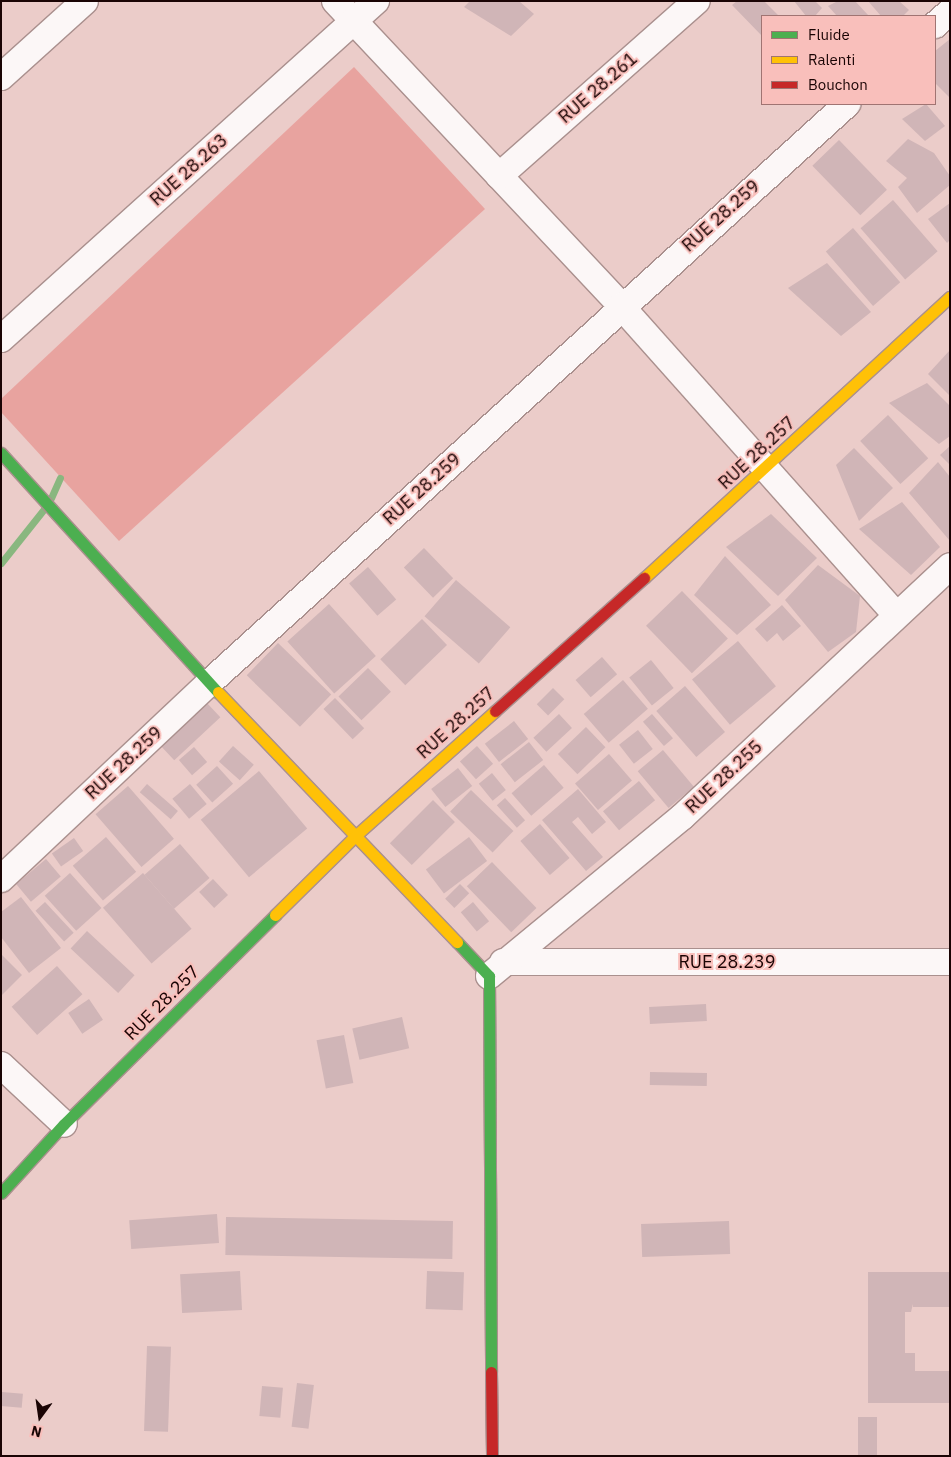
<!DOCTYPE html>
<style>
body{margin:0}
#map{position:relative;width:951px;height:1457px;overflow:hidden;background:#ebccc9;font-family:"IBM Plex Sans",sans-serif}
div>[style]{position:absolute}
.green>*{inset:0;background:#e8a39f}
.stream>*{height:7px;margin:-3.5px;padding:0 3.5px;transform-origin:3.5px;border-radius:3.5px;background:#89b77f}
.building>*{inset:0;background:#d0b5b7;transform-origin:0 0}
.roads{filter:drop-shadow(1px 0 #aa908e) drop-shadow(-1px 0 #aa908e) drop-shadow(0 1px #aa908e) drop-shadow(0 -1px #aa908e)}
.street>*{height:26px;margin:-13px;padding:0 13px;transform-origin:13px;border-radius:13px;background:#fcf7f7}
.fast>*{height:11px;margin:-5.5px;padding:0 5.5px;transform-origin:5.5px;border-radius:5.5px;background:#4caf50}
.slow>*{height:11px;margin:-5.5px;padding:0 5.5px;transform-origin:5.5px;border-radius:5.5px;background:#ffc107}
.jam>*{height:11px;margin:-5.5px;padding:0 5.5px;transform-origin:5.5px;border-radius:5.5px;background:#c62828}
span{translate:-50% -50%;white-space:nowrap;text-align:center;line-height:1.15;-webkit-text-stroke:4px #f9bfbb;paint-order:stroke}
.street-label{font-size:18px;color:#1a0404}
.frame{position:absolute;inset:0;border:2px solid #1a0404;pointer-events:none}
.legend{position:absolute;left:761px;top:15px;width:175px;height:90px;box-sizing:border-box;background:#f9bfbb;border:1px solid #a07472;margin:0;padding:6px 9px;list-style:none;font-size:15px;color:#1a0404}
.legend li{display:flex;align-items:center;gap:10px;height:25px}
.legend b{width:25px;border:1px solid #a07472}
.north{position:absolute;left:15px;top:1392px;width:50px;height:50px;-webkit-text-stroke:4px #f9bfbb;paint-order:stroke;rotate:194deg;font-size:14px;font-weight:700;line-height:20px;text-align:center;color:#1a0404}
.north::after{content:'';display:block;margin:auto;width:18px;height:22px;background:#1a0404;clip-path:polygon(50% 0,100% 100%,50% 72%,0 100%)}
</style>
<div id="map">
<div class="green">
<div style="clip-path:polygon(354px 67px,485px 209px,119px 541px,1px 412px,1px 399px)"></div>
</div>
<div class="stream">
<div style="left:51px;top:498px;width:22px;rotate:-66deg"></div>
<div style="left:1px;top:563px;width:69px;rotate:-51.5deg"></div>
</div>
<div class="building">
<div style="clip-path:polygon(470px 1px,519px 1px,534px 14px,511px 36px,464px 7px)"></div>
<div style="clip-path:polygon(737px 1px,764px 1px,779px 16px,762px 16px,762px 36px,732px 5px)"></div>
<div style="clip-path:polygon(794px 1px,815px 1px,822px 8px,815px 16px,806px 16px)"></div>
<div style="clip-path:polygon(838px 1px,855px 1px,869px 16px,837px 16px,828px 6px)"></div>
<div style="clip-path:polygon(868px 1px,899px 1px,909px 10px,903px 16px,881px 16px)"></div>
<div style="clip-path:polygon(950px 39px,950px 98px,935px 83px,935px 51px)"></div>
<div style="clip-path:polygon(926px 104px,945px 126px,925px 141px,902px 119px)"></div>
<div style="clip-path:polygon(908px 139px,934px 153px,950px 176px,950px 185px,917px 213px,898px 187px,907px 178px,886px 161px)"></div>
<div style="left:839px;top:140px;width:69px;height:37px;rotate:46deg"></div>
<div style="left:893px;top:200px;width:68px;height:43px;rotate:49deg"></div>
<div style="clip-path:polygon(950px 203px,950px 240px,947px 243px,928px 219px)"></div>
<div style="left:853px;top:228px;width:72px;height:36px;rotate:49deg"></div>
<div style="clip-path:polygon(827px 263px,871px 312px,841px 336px,788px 288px)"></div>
<div style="clip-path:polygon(950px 350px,950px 396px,928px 374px)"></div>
<div style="clip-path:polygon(927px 383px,950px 406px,950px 436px,939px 444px,889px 403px)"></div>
<div style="left:888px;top:415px;width:59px;height:38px;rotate:47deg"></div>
<div style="clip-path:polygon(950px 446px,950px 465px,940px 455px)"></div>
<div style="clip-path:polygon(854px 448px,893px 488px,859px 521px,836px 465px)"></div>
<div style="clip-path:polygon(938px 462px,950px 477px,950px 541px,909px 493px)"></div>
<div style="clip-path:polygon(902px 502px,940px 547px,911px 575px,859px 529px)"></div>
<div style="clip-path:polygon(771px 514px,817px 558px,778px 596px,726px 547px)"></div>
<div style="left:424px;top:548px;width:42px;height:28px;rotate:46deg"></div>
<div style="clip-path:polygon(725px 556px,771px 605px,737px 635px,694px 595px)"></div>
<div style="clip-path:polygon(818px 565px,860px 596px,856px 632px,828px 652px,785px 600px)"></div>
<div style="left:368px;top:567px;width:43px;height:25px;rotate:49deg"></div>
<div style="left:456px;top:580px;width:72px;height:48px;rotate:41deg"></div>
<div style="left:682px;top:591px;width:66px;height:50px;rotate:46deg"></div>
<div style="left:329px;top:604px;width:70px;height:56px;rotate:48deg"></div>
<div style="clip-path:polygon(782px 605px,801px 626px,783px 641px,777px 633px,767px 642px,755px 629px)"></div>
<div style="left:422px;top:619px;width:36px;height:58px;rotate:46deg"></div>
<div style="left:738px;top:641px;width:59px;height:60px;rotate:50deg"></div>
<div style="left:278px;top:643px;width:74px;height:45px;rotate:44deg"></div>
<div style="left:602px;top:657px;width:23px;height:35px;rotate:49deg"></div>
<div style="left:651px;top:660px;width:36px;height:28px;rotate:51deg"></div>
<div style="left:368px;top:668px;width:33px;height:41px;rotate:46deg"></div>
<div style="left:623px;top:680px;width:38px;height:52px;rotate:49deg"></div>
<div style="left:685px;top:686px;width:61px;height:38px;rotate:49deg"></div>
<div style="left:553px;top:688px;width:16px;height:23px;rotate:45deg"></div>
<div style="left:335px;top:698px;width:42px;height:16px;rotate:46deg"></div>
<div style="left:206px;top:702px;width:21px;height:63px;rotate:47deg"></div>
<div style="left:559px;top:714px;width:19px;height:35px;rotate:47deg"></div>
<div style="left:652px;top:714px;width:32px;height:12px;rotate:49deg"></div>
<div style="left:514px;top:721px;width:23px;height:37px;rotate:52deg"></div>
<div style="left:586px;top:727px;width:28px;height:39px;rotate:46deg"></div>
<div style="left:638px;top:730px;width:24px;height:24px;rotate:52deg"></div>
<div style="left:529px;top:742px;width:23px;height:36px;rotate:52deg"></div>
<div style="left:233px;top:746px;width:28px;height:21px;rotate:42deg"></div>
<div style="left:477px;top:746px;width:24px;height:23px;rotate:48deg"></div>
<div style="left:194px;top:747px;width:20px;height:20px;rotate:49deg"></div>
<div style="left:663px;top:750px;width:48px;height:33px;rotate:50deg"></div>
<div style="left:609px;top:754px;width:35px;height:45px;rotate:49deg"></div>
<div style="left:544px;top:765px;width:30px;height:43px;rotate:49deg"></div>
<div style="left:217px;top:766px;width:24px;height:28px;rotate:48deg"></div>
<div style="left:458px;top:768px;width:23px;height:34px;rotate:52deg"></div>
<div style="left:259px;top:771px;width:75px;height:76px;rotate:50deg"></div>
<div style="left:492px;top:773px;width:22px;height:17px;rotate:51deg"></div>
<div style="left:639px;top:781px;width:25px;height:47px;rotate:50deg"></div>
<div style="left:147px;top:784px;width:41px;height:11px;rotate:41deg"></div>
<div style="left:190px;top:784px;width:26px;height:23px;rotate:50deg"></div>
<div style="left:128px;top:786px;width:70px;height:43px;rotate:49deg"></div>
<div style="clip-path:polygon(578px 789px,606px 822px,592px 834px,578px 817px,572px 822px,603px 857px,586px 871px,542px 820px)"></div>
<div style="left:471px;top:790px;width:59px;height:30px;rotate:44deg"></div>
<div style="left:505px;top:798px;width:30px;height:11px;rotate:48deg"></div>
<div style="left:433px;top:800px;width:31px;height:61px;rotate:45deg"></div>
<div style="left:540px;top:824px;width:45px;height:26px;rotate:49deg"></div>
<div style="left:106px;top:837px;width:46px;height:44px;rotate:49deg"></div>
<div style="left:469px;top:837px;width:30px;height:54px;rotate:53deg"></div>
<div style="left:74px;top:838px;width:16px;height:27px;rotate:55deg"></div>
<div style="left:180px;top:844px;width:45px;height:47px;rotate:49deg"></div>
<div style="left:46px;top:859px;width:23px;height:39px;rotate:50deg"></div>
<div style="left:492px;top:862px;width:64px;height:35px;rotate:46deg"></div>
<div style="left:70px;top:873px;width:47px;height:34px;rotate:48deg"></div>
<div style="left:143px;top:873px;width:74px;height:53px;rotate:49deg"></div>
<div style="left:213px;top:879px;width:22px;height:19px;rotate:47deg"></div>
<div style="left:460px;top:884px;width:13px;height:21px;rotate:45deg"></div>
<div style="clip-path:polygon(21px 897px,61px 948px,29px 973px,1px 937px,1px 912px)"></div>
<div style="left:45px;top:902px;width:42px;height:13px;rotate:47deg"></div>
<div style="left:473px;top:902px;width:25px;height:16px;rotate:50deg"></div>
<div style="left:87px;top:931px;width:65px;height:24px;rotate:43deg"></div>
<div style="clip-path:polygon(1px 954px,22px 975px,2px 995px,1px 994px)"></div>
<div style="left:57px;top:966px;width:38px;height:61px;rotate:48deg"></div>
<div style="left:89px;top:999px;width:25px;height:25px;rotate:56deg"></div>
<div style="left:706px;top:1004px;width:17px;height:57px;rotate:87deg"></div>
<div style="left:402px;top:1017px;width:32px;height:51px;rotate:77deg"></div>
<div style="left:344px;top:1035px;width:49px;height:28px;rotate:79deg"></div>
<div style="left:650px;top:1072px;width:57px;height:13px;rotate:1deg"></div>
<div style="left:217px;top:1214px;width:29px;height:88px;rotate:86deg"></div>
<div style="left:226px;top:1217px;width:227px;height:38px;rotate:1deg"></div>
<div style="left:729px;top:1221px;width:33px;height:88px;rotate:88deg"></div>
<div style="left:240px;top:1271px;width:39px;height:60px;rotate:87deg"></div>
<div style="left:427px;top:1271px;width:37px;height:38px;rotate:2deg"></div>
<div style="clip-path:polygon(868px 1272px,950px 1272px,950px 1307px,913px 1307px,913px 1304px,911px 1312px,905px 1312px,905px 1353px,915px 1353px,915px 1371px,950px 1371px,950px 1403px,868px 1403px)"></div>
<div style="left:147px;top:1346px;width:24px;height:85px;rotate:2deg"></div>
<div style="left:297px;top:1383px;width:17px;height:44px;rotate:7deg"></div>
<div style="left:262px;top:1386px;width:21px;height:30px;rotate:5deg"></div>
<div style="left:2px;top:1392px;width:21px;height:14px;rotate:5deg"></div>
<div style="left:858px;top:1417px;width:19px;height:39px"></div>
</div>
<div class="roads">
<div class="street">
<div style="left:335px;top:1px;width:418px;rotate:46.8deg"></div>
<div style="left:621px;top:306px;width:414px;rotate:48.3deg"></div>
<div style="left:935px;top:25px;width:20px;rotate:-41deg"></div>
<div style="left:1px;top:77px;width:113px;rotate:-42.1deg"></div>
<div style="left:499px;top:176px;width:264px;rotate:-41.5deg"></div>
<div style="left:1px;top:339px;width:505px;rotate:-42.03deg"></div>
<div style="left:1px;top:879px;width:286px;rotate:-43.3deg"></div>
<div style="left:209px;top:683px;width:862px;rotate:-42.22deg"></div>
<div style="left:503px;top:962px;width:447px"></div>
<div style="left:489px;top:976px;width:250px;rotate:-39.5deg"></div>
<div style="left:682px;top:817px;width:367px;rotate:-43.1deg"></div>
<div style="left:1px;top:1065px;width:86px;rotate:43.1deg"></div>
</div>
<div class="fast">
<div style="left:1px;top:453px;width:323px;rotate:47.8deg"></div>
<div style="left:457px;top:942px;width:47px;rotate:46.7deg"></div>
<div style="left:489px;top:976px;width:396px;rotate:89.7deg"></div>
<div style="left:1px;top:1193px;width:93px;rotate:-47.6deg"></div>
<div style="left:64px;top:1124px;width:297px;rotate:-44.7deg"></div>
</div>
<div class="slow">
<div style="left:644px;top:578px;width:415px;rotate:-42.6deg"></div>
<div style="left:218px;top:692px;width:346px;rotate:46.3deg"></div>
<div style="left:275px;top:915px;width:111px;rotate:-44.6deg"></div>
<div style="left:354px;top:837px;width:189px;rotate:-41.8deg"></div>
</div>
<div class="jam">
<div style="left:495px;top:711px;width:200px;rotate:-41.8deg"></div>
<div style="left:491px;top:1372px;width:84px;rotate:89.3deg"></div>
</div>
</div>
<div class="street-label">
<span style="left:598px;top:88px;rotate:-41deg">RUE 28.261</span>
<span style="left:189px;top:170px;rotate:-42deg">RUE 28.263</span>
<span style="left:721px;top:216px;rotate:-42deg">RUE 28.259</span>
<span style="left:757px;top:453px;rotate:-43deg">RUE 28.257</span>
<span style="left:422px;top:489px;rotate:-42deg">RUE 28.259</span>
<span style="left:456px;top:723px;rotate:-42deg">RUE 28.257</span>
<span style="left:124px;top:763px;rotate:-43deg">RUE 28.259</span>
<span style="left:724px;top:777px;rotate:-43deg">RUE 28.255</span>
<span style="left:727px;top:962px">RUE 28.239</span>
<span style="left:162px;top:1003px;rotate:-45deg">RUE 28.257</span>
</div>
<div class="frame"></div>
<ul class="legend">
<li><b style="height:6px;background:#4caf50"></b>Fluide</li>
<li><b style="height:6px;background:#ffc107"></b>Ralenti</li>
<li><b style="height:6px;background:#c62828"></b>Bouchon</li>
</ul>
<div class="north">N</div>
</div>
